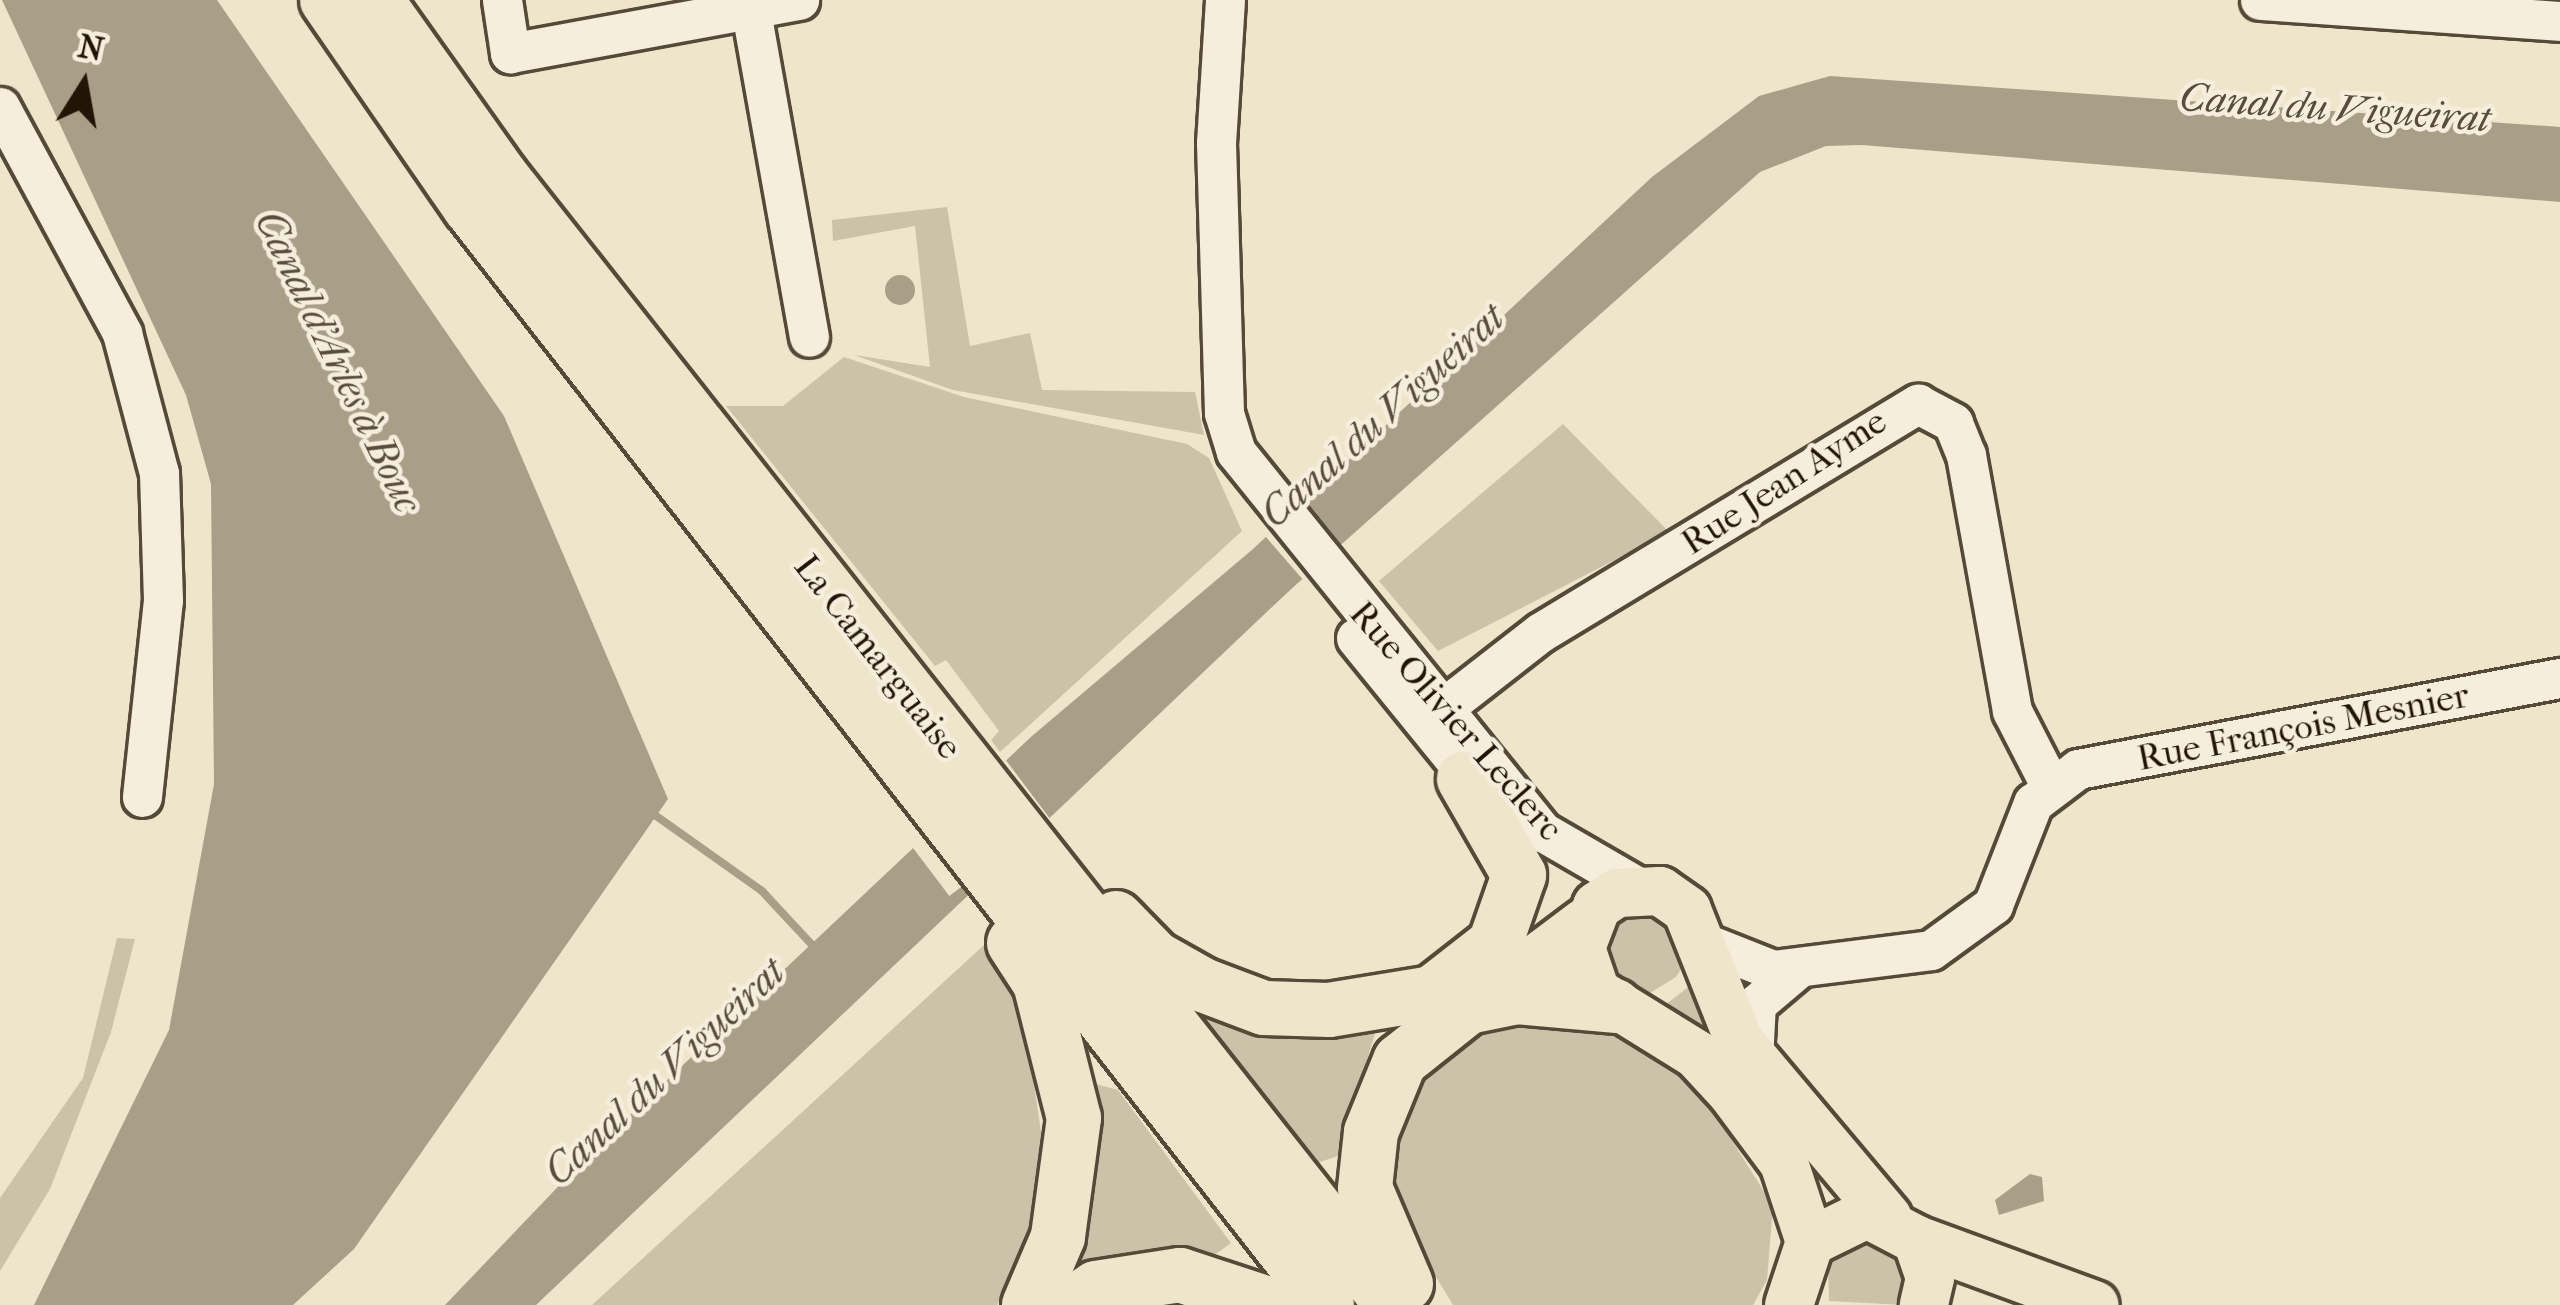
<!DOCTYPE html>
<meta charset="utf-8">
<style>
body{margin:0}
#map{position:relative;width:2560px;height:1305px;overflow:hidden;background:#efe5ca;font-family:"IM FELL French Canon",serif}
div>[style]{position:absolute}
.green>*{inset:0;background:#ccc2a9}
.water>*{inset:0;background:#a99e88}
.round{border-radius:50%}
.pier>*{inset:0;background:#efe5ca;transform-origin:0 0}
.stream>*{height:8px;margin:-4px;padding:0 4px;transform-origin:4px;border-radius:4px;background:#a99e88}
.roads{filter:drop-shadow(3px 0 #554938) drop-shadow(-3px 0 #554938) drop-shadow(0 3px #554938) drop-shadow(0 -3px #554938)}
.minor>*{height:39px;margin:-19.5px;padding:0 19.5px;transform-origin:19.5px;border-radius:19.5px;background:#f5eedd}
.major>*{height:48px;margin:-24px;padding:0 24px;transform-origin:24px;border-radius:24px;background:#efe5ca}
.highway>*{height:54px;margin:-27px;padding:0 27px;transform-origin:27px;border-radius:27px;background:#efe5ca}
span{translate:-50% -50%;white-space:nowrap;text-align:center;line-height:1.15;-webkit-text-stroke:9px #f5eedd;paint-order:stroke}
.street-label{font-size:36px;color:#221507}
.water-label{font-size:39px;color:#584c3b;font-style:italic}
.north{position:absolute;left:24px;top:24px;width:120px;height:120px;-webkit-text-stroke:9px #f5eedd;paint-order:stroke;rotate:11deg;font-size:33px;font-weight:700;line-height:48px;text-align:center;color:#221507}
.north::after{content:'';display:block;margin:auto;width:42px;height:54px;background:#221507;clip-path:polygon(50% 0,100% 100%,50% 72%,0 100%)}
</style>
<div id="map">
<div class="green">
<div style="clip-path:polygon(947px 207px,970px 346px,1030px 333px,1042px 390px,1195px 392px,1204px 435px,953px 390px,854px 355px,930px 367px,915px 226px,833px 241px,832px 220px)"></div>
<div style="clip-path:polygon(844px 357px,964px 397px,1187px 444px,1209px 458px,1242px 531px,1000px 752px,991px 740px,999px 731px,946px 660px,935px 666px,726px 406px,783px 406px)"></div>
<div style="clip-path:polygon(1563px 424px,1669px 532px,1438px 651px,1379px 581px)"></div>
<div style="clip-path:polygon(1668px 908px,1684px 964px,1676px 977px,1650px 993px,1620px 991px,1597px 921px)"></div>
<div style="clip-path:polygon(117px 938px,135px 939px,111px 1032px,50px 1189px,0 1271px,0 1198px,83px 1078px)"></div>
<div style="clip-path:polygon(984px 945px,1020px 993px,1044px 1151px,1032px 1241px,997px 1305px,592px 1305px)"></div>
<div style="clip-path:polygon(1692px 984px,1712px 1038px,1660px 1009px)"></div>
<div style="clip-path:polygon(1186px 1000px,1251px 1026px,1332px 1040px,1376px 1030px,1338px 1156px,1311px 1165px)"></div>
<div style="clip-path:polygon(1520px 1016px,1591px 1022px,1696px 1083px,1773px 1206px,1767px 1280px,1753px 1305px,1453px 1305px,1384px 1191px,1408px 1077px,1460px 1033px)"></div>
<div style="clip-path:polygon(1092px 1083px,1118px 1090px,1231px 1243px,1213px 1256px,1076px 1270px)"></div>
<div style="clip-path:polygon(1863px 1235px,1910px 1264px,1904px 1305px,1829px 1301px,1828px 1259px)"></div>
</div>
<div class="water">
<div style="clip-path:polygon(2px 0,217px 0,504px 416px,668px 799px,354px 1249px,293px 1305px,34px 1305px,169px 1030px,214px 784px,211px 484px,186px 395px)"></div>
<div style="clip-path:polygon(1830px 76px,2560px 127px,2560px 202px,1862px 145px,1826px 146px,1760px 172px,1289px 591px,536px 1305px,445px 1305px,595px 1148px,1032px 736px,1253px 549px,1652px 177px,1759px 96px)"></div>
<div class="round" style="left:885px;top:275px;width:30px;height:30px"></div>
<div style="clip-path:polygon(2030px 1174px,2042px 1177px,2044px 1201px,1999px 1215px,1995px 1200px)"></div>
</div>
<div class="pier">
<div style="left:1296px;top:500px;width:75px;height:47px;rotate:49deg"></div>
<div style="left:1002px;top:755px;width:81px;height:127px;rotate:53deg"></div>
</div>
<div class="stream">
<div style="left:652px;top:813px;width:135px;rotate:35.3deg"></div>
<div style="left:762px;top:891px;width:78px;rotate:47.1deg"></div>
</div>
<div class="roads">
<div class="minor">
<div style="left:502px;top:0;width:54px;rotate:81.4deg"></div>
<div style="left:510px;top:53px;width:294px;rotate:-10.4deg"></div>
<div style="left:749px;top:0;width:342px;rotate:79.9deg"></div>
<div style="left:1225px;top:0;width:143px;rotate:93.6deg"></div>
<div style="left:1216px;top:143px;width:270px;rotate:88.3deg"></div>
<div style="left:1224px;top:413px;width:41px;rotate:72.9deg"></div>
<div style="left:1236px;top:452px;width:489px;rotate:51.1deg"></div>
<div style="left:1543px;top:832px;width:110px;rotate:30.1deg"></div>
<div style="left:2260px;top:0;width:301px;rotate:4deg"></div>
<div style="left:0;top:107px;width:257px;rotate:61.6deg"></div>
<div style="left:122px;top:333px;width:145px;rotate:75.2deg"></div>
<div style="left:159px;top:473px;width:127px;rotate:88.2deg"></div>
<div style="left:163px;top:600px;width:198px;rotate:96.1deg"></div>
<div style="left:1356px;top:638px;width:205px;rotate:50.9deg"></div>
<div style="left:1442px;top:709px;width:125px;rotate:-37.9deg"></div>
<div style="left:1541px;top:632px;width:441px;rotate:-31.2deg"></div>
<div style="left:1918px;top:404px;width:40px;rotate:28deg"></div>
<div style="left:1953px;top:423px;width:35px;rotate:68deg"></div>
<div style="left:1966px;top:455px;width:260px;rotate:79.8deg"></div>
<div style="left:2012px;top:711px;width:81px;rotate:62.8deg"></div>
<div style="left:1702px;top:942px;width:76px;rotate:21.5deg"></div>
<div style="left:1773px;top:970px;width:159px;rotate:-7.2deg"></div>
<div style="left:1931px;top:950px;width:77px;rotate:-36deg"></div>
<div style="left:1993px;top:905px;width:110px;rotate:-68.6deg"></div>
<div style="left:2033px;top:803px;width:56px;rotate:-37.1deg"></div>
<div style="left:2078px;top:769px;width:491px;rotate:-10.7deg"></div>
<div style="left:1753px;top:1059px;width:55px;rotate:-86.9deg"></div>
<div style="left:1756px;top:1004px;width:52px;rotate:-40.4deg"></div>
</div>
<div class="major">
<div style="left:1917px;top:1240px;width:189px;rotate:20.1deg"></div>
<div style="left:1810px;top:1242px;width:83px;rotate:-108.2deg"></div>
<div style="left:1784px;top:1163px;width:87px;rotate:-126.6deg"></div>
<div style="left:1732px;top:1093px;width:53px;rotate:-132.7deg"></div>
<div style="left:1696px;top:1054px;width:118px;rotate:-148.2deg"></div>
<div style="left:1596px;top:992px;width:46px;rotate:-108.8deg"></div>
<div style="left:1581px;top:948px;width:45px;rotate:-69.1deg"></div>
<div style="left:1597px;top:906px;width:24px;rotate:-33deg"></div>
<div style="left:1617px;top:893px;width:43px;rotate:-2.7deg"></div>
<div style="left:1660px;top:891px;width:33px;rotate:35deg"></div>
<div style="left:1687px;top:910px;width:141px;rotate:68.3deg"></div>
<div style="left:1739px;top:1041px;width:231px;rotate:49.9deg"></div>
<div style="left:1789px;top:1305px;width:66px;rotate:-71.6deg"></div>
<div style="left:1810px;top:1242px;width:64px;rotate:-26.2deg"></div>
<div style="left:1867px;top:1214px;width:56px;rotate:27.5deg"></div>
<div style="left:1917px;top:1240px;width:40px;rotate:71.1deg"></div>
<div style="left:1930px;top:1278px;width:28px;rotate:103deg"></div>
</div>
<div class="highway">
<div style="left:327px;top:0;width:252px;rotate:55.4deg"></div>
<div style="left:470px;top:207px;width:1393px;rotate:52.03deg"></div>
<div style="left:376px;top:0;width:216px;rotate:54.6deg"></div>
<div style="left:501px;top:176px;width:1438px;rotate:51.72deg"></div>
<div style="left:1116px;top:918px;width:56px;rotate:45.7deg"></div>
<div style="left:1155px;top:958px;width:55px;rotate:29.4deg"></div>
<div style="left:1203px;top:985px;width:65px;rotate:20.7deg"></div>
<div style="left:1264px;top:1008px;width:65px;rotate:1.8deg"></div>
<div style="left:1329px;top:1010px;width:186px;rotate:-9.3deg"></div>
<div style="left:1513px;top:980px;width:91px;rotate:-37deg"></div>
<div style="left:1014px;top:943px;width:48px;rotate:57deg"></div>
<div style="left:1040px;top:983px;width:139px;rotate:75.9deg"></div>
<div style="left:1074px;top:1118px;width:120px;rotate:97.7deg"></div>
<div style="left:1058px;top:1237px;width:74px;rotate:113.1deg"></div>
<div style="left:1436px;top:990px;width:75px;rotate:-37.9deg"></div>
<div style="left:1495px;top:944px;width:73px;rotate:-70.8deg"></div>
<div style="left:1519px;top:875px;width:111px;rotate:-119.8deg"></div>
<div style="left:1406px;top:1284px;width:104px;rotate:-113.1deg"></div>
<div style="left:1365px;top:1188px;width:56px;rotate:-83.9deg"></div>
<div style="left:1371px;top:1132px;width:77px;rotate:-67.8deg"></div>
<div style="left:1400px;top:1061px;width:87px;rotate:-38.5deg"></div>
<div style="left:1468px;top:1007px;width:50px;rotate:-11.5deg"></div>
<div style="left:1517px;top:997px;width:98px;rotate:5.2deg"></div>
<div style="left:1071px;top:1305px;width:30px;rotate:-34deg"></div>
<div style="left:1096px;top:1288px;width:85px;rotate:-8.8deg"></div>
<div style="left:1180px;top:1275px;width:96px;rotate:18.2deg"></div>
</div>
</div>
<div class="street-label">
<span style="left:1784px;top:482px;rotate:-33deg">Rue Jean Ayme</span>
<span style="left:878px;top:657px;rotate:52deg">La Camarguaise</span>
<span style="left:1456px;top:721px;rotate:49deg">Rue Olivier Leclerc</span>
<span style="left:2303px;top:727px;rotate:-11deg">Rue François Mesnier</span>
</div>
<div class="water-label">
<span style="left:2335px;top:108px;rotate:4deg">Canal du Vigueirat</span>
<span style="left:338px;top:362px;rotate:64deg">Canal d'Arles à Bouc</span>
<span style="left:1383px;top:416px;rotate:-42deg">Canal du Vigueirat</span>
<span style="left:665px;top:1072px;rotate:-43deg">Canal du Vigueirat</span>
</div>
<div class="north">N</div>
</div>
